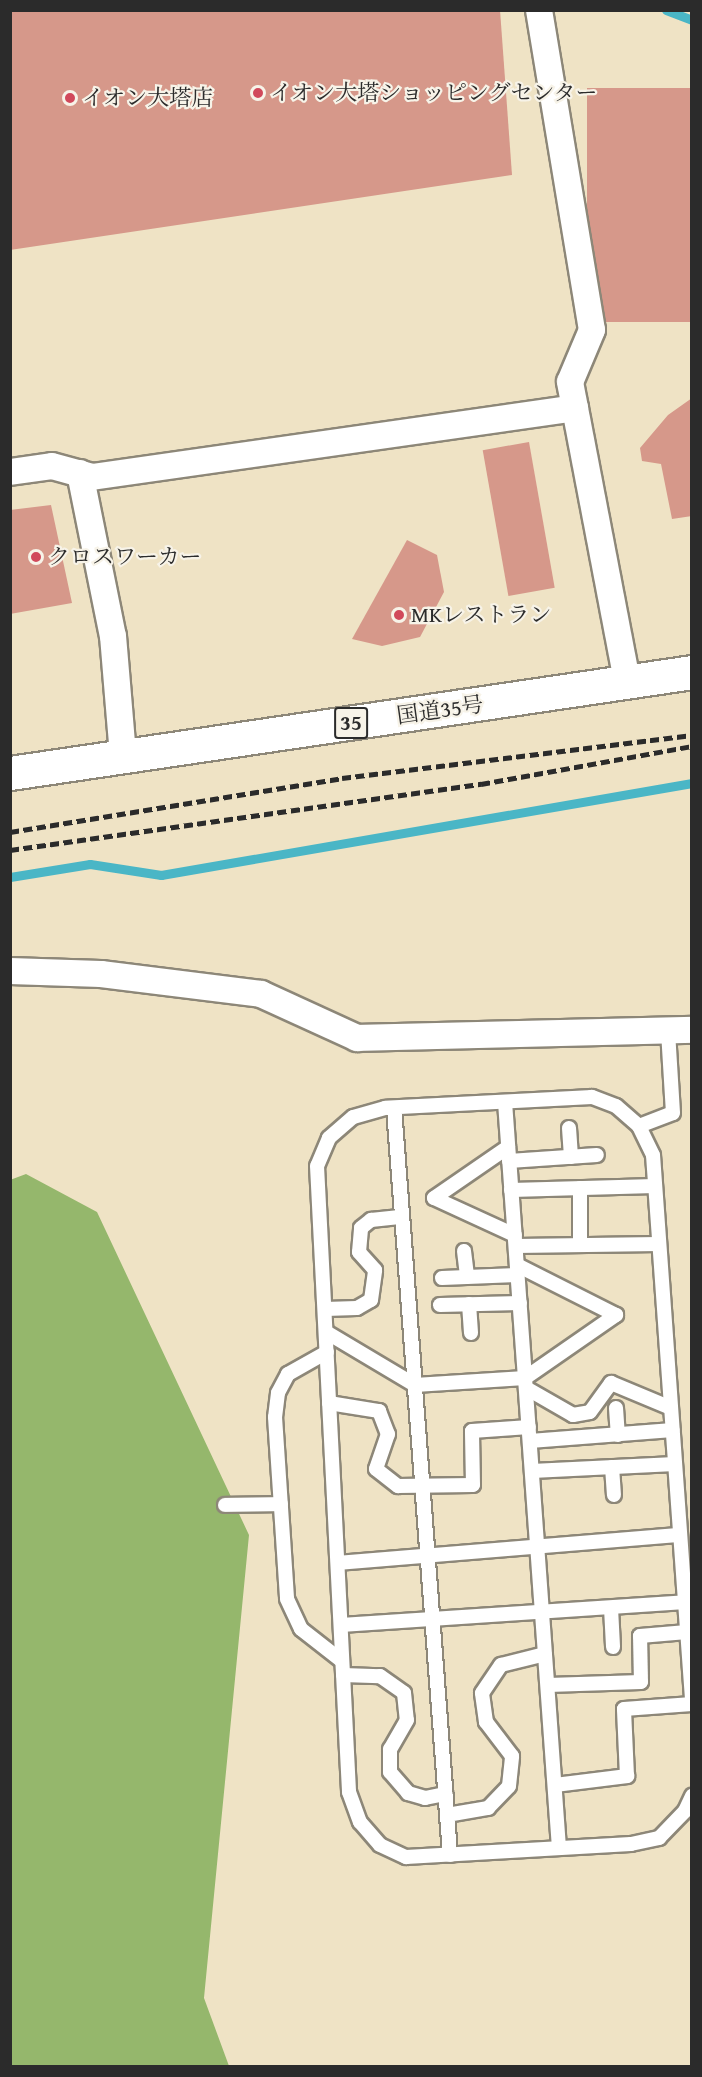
<!DOCTYPE html>
<meta charset="utf-8">
<style>
body{margin:0}
#map{position:relative;width:702px;height:2077px;overflow:hidden;background:#efe3c5;font-family:"Gentium Book Plus","Noto Serif JP",serif}
div>[style]{position:absolute}
.forest>*{inset:0;background:#95b76c}
.stream>*{height:9px;margin:-4.5px;padding:0 4.5px;transform-origin:4.5px;border-radius:4.5px;background:#4ab6c6}
.building>*{inset:0;background:#d6988a;transform-origin:0 0}
.roads{filter:drop-shadow(2px 0 #8d8778) drop-shadow(-2px 0 #8d8778) drop-shadow(0 2px #8d8778) drop-shadow(0 -2px #8d8778)}
.lane>*{height:14px;margin:-7px;padding:0 7px;transform-origin:7px;border-radius:7px;background:#fff}
.street>*{height:26px;margin:-13px;padding:0 13px;transform-origin:13px;border-radius:13px;background:#fff}
.highway>*{height:33px;margin:-16.5px;padding:0 16.5px;transform-origin:16.5px;border-radius:16.5px;background:#fff}
.rail>*{height:4.5px;margin-top:-2.25px;transform-origin:0;background:repeating-linear-gradient(90deg,#2b2b2b 0 9px,transparent 0 13.5px)}
.dots>*{width:16px;height:16px;translate:-50% -50%;box-sizing:border-box;border:3px solid #f7f3e8;border-radius:50%}
span{translate:-50% -50%;white-space:nowrap;text-align:center;line-height:1.15;-webkit-text-stroke:4.5px #f7f3e8;paint-order:stroke}
.shield-label span{padding:2px 4px;background:#f7f3e8;border:2px solid;border-radius:4px;-webkit-text-stroke-width:0}
.shield-label{font-size:21px;color:#2b2b2b;font-weight:700}
.poi-label{font-size:22px;color:#2b2b2b}
.left{translate:0 -50%;text-align:left}
.street-label{font-size:22px;color:#2b2b2b}
.frame{position:absolute;inset:0;border:12px solid #2b2b2b;pointer-events:none}
</style>
<div id="map">
<div class="forest">
<div style="clip-path:polygon(26px 1174px,97px 1212px,249px 1535px,204px 1998px,229px 2066px,11px 2066px,10px 1180px)"></div>
</div>
<div class="stream">
<div style="left:666px;top:10px;width:28px;rotate:21deg"></div>
<div style="left:10px;top:877px;width:81px;rotate:-9.2deg"></div>
<div style="left:90px;top:864px;width:72px;rotate:8.8deg"></div>
<div style="left:161px;top:875px;width:539px;rotate:-9.83deg"></div>
</div>
<div class="building">
<div style="clip-path:polygon(10px 10px,500px 10px,512px 175px,10px 250px)"></div>
<div style="left:587px;top:88px;width:105px;height:234px"></div>
<div style="clip-path:polygon(692px 398px,692px 516px,672px 519px,661px 464px,642px 461px,640px 448px,668px 415px)"></div>
<div style="left:529px;top:442px;width:148px;height:47px;rotate:80deg"></div>
<div style="clip-path:polygon(51px 505px,72px 603px,10px 614px,10px 510px)"></div>
<div style="clip-path:polygon(407px 540px,437px 555px,444px 592px,420px 637px,382px 646px,352px 639px)"></div>
</div>
<div class="roads">
<div class="lane">
<div style="left:505px;top:1102px;width:748px;rotate:85.86deg"></div>
<div style="left:394px;top:1108px;width:749px;rotate:85.71deg"></div>
<div style="left:639px;top:1126px;width:36px;rotate:-21deg"></div>
<div style="left:673px;top:1113px;width:81px;rotate:-93.5deg"></div>
<div style="left:569px;top:1128px;width:29px;rotate:86deg"></div>
<div style="left:509px;top:1161px;width:88px;rotate:-3.9deg"></div>
<div style="left:580px;top:1188px;width:57px;rotate:90deg"></div>
<div style="left:511px;top:1190px;width:144px;rotate:-1.6deg"></div>
<div style="left:434px;top:1198px;width:90px;rotate:-34.6deg"></div>
<div style="left:434px;top:1198px;width:89px;rotate:24.6deg"></div>
<div style="left:516px;top:1246px;width:143px;rotate:-0.8deg"></div>
<div style="left:464px;top:1251px;width:26px;rotate:83deg"></div>
<div style="left:442px;top:1278px;width:75px;rotate:-2.3deg"></div>
<div style="left:469px;top:1304px;width:29px;rotate:86deg"></div>
<div style="left:440px;top:1305px;width:80px;rotate:-1.4deg"></div>
<div style="left:325px;top:1309px;width:32px;rotate:-2deg"></div>
<div style="left:357px;top:1308px;width:16px;rotate:-30deg"></div>
<div style="left:371px;top:1300px;width:30px;rotate:-82deg"></div>
<div style="left:375px;top:1270px;width:24px;rotate:-132deg"></div>
<div style="left:359px;top:1252px;width:24px;rotate:-85deg"></div>
<div style="left:361px;top:1228px;width:13px;rotate:-39deg"></div>
<div style="left:371px;top:1220px;width:31px;rotate:-6deg"></div>
<div style="left:326px;top:1332px;width:104px;rotate:30.8deg"></div>
<div style="left:415px;top:1385px;width:110px;rotate:-3.6deg"></div>
<div style="left:525px;top:1378px;width:111px;rotate:-34.7deg"></div>
<div style="left:616px;top:1315px;width:111px;rotate:-153.2deg"></div>
<div style="left:327px;top:1352px;width:45px;rotate:150.6deg"></div>
<div style="left:288px;top:1374px;width:21px;rotate:118deg"></div>
<div style="left:278px;top:1393px;width:24px;rotate:97deg"></div>
<div style="left:275px;top:1417px;width:182px;rotate:86.2deg"></div>
<div style="left:287px;top:1599px;width:33px;rotate:65deg"></div>
<div style="left:301px;top:1629px;width:52px;rotate:38deg"></div>
<div style="left:526px;top:1388px;width:54px;rotate:29.9deg"></div>
<div style="left:573px;top:1415px;width:17px;rotate:-10deg"></div>
<div style="left:590px;top:1412px;width:36px;rotate:-54deg"></div>
<div style="left:611px;top:1383px;width:65px;rotate:22.6deg"></div>
<div style="left:329px;top:1403px;width:51px;rotate:9.1deg"></div>
<div style="left:379px;top:1411px;width:25px;rotate:69deg"></div>
<div style="left:388px;top:1434px;width:37px;rotate:109deg"></div>
<div style="left:376px;top:1469px;width:28px;rotate:38deg"></div>
<div style="left:398px;top:1486px;width:75px;rotate:-0.8deg"></div>
<div style="left:473px;top:1485px;width:54px;rotate:-91.1deg"></div>
<div style="left:472px;top:1431px;width:57px;rotate:-4deg"></div>
<div style="left:616px;top:1408px;width:27px;rotate:86deg"></div>
<div style="left:530px;top:1441px;width:143px;rotate:-4.4deg"></div>
<div style="left:612px;top:1467px;width:28px;rotate:86deg"></div>
<div style="left:532px;top:1471px;width:143px;rotate:-2.8deg"></div>
<div style="left:225px;top:1505px;width:56px;rotate:-1deg"></div>
<div style="left:338px;top:1563px;width:343px;rotate:-4.7deg"></div>
<div style="left:611px;top:1608px;width:39px;rotate:87deg"></div>
<div style="left:341px;top:1625px;width:345px;rotate:-3.8deg"></div>
<div style="left:343px;top:1675px;width:37px;rotate:2deg"></div>
<div style="left:380px;top:1676px;width:29px;rotate:35deg"></div>
<div style="left:404px;top:1693px;width:27px;rotate:84deg"></div>
<div style="left:407px;top:1720px;width:34px;rotate:120deg"></div>
<div style="left:390px;top:1749px;width:23px;rotate:90deg"></div>
<div style="left:390px;top:1772px;width:28px;rotate:49deg"></div>
<div style="left:408px;top:1793px;width:18px;rotate:16deg"></div>
<div style="left:425px;top:1798px;width:21px;rotate:-11deg"></div>
<div style="left:548px;top:1685px;width:93px;rotate:-1.8deg"></div>
<div style="left:641px;top:1682px;width:46px;rotate:-91.2deg"></div>
<div style="left:640px;top:1636px;width:47px;rotate:-4.9deg"></div>
<div style="left:692px;top:1699px;width:545px;rotate:-94.1deg"></div>
<div style="left:653px;top:1155px;width:32px;rotate:-116deg"></div>
<div style="left:639px;top:1126px;width:30px;rotate:-139deg"></div>
<div style="left:616px;top:1106px;width:26px;rotate:-159deg"></div>
<div style="left:592px;top:1097px;width:207px;rotate:177deg"></div>
<div style="left:385px;top:1108px;width:33px;rotate:164deg"></div>
<div style="left:353px;top:1117px;width:32px;rotate:139deg"></div>
<div style="left:329px;top:1138px;width:30px;rotate:113deg"></div>
<div style="left:317px;top:1166px;width:627px;rotate:87.07deg"></div>
<div style="left:349px;top:1792px;width:32px;rotate:70deg"></div>
<div style="left:360px;top:1822px;width:30px;rotate:49deg"></div>
<div style="left:380px;top:1845px;width:29px;rotate:25deg"></div>
<div style="left:406px;top:1857px;width:225px;rotate:-3.3deg"></div>
<div style="left:631px;top:1844px;width:29px;rotate:-12deg"></div>
<div style="left:659px;top:1838px;width:37px;rotate:-46deg"></div>
<div style="left:685px;top:1811px;width:17px;rotate:-65deg"></div>
<div style="left:555px;top:1785px;width:73px;rotate:-7.1deg"></div>
<div style="left:627px;top:1776px;width:67px;rotate:-92.6deg"></div>
<div style="left:624px;top:1709px;width:68px;rotate:-4.2deg"></div>
<div style="left:447px;top:1815px;width:42px;rotate:-9.7deg"></div>
<div style="left:488px;top:1808px;width:30px;rotate:-46deg"></div>
<div style="left:509px;top:1786px;width:30px;rotate:-84deg"></div>
<div style="left:512px;top:1756px;width:43px;rotate:-127.4deg"></div>
<div style="left:486px;top:1722px;width:29px;rotate:-98deg"></div>
<div style="left:482px;top:1693px;width:34px;rotate:-56deg"></div>
<div style="left:501px;top:1665px;width:45px;rotate:-14deg"></div>
</div>
<div class="street">
<div style="left:539px;top:10px;width:324px;rotate:80.6deg"></div>
<div style="left:592px;top:330px;width:56px;rotate:112.9deg"></div>
<div style="left:570px;top:382px;width:305px;rotate:79.2deg"></div>
<div style="left:10px;top:472px;width:42px;rotate:-8.1deg"></div>
<div style="left:52px;top:466px;width:41px;rotate:15.4deg"></div>
<div style="left:92px;top:477px;width:488px;rotate:-8.1deg"></div>
<div style="left:80px;top:473px;width:166px;rotate:78.6deg"></div>
<div style="left:113px;top:636px;width:120px;rotate:85.2deg"></div>
<div style="left:10px;top:971px;width:91px;rotate:1.9deg"></div>
<div style="left:101px;top:974px;width:161px;rotate:7.1deg"></div>
<div style="left:261px;top:994px;width:106px;rotate:24.6deg"></div>
<div style="left:357px;top:1038px;width:335px;rotate:-1.4deg"></div>
</div>
<div class="highway">
<div style="left:10px;top:773px;width:689px;rotate:-8.42deg"></div>
</div>
</div>
<div class="rail">
<div style="left:10px;top:832px;width:336px;rotate:-9.2deg"></div>
<div style="left:342px;top:778px;width:353px;rotate:-7deg"></div>
<div style="left:10px;top:850px;width:476px;rotate:-8deg"></div>
<div style="left:481px;top:784px;width:214px;rotate:-10.2deg"></div>
</div>
<div class="dots">
<div style="left:258px;top:93px;background:#d1495b"></div>
<div style="left:70px;top:98px;background:#d1495b"></div>
<div style="left:36px;top:557px;background:#d1495b"></div>
<div style="left:399px;top:615px;background:#d1495b"></div>
</div>
<div class="shield-label">
<span style="left:351px;top:723px">35</span>
</div>
<div class="poi-label">
<span class="left" style="left:270px;top:93px">イオン大塔ショッピングセンター</span>
<span class="left" style="left:82px;top:98px">イオン大塔店</span>
<span class="left" style="left:48px;top:557px">クロスワーカー</span>
<span class="left" style="left:411px;top:615px">MKレストラン</span>
</div>
<div class="street-label">
<span style="left:440px;top:710px;rotate:-8deg">国道35号</span>
</div>
<div class="frame"></div>
</div>
